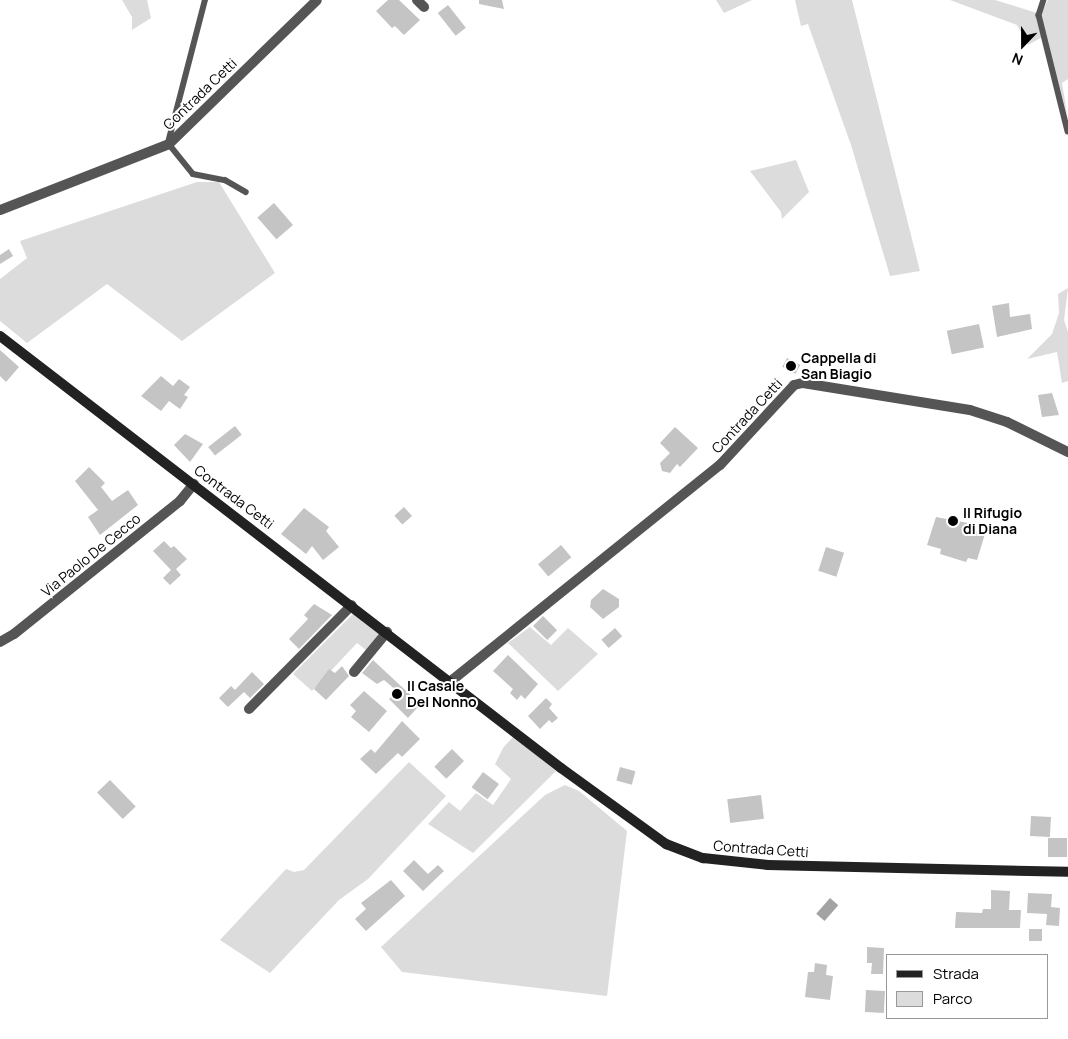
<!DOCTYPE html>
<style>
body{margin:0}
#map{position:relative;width:1068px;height:1039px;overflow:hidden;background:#fff;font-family:Manrope,sans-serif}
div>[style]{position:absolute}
.green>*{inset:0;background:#dcdcdc}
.water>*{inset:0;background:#a3a3a3;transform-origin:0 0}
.building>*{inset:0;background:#c4c4c4;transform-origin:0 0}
.service>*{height:5.5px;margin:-2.75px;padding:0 2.75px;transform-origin:2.75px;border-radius:2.75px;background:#555}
.minor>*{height:10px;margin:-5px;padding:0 5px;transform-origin:5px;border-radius:5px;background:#555}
.secondary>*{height:10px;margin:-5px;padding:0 5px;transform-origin:5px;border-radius:5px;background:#222}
.dots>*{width:14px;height:14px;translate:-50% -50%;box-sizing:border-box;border:2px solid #fff;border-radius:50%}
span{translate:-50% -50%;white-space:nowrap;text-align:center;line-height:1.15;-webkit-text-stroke:4px #fff;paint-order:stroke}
.street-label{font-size:14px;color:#000}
.poi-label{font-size:14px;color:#000;font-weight:700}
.left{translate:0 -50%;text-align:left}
.legend{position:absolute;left:886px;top:954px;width:162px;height:65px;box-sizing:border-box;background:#fff;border:1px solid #999;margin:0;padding:6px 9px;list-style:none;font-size:15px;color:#000}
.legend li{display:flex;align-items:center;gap:10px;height:25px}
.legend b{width:25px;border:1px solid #999}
.north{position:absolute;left:998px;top:20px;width:50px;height:50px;-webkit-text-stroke:4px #fff;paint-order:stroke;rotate:202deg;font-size:14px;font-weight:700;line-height:20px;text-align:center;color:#000}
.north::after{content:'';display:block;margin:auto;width:18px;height:22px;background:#000;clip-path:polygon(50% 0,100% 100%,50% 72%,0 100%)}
</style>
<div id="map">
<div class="green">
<div style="clip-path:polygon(122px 0,147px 0,151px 18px,132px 30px,132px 17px)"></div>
<div style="clip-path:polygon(716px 0,752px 0,724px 13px)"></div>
<div style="clip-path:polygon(795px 0,852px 0,920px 271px,890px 276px,851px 145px,808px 24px,801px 26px)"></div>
<div style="clip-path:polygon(950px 0,995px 0,1037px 13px,1044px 36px,1028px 45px,1017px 25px)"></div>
<div style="clip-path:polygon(1048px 0,1068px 0,1068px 79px,1062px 83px,1068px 119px,1041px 13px)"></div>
<div style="clip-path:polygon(796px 160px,809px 192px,782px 219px,781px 212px,750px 171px)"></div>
<div style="clip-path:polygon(197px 182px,219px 182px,275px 273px,182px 341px,107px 284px,27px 343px,0 321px,0 279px,27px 258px,20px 241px)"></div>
<div style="clip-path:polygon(1068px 288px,1064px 320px,1068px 332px,1068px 381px,1062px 383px,1057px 352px,1027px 359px,1052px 334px,1059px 313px,1058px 294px)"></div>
<div style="clip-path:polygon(355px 612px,382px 633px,366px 650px,357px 643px,312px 691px,293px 674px)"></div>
<div style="clip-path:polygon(530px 627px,551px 645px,568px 628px,598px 654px,558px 691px,508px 643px)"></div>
<div style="clip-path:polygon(514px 736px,556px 771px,473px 853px,428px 824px,449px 802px,460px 811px,476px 793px,493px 805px,511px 779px,495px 764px,503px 748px)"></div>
<div style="clip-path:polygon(409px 762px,446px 796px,368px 879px,339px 900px,270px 973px,220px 940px,286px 869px,294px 872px,304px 870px)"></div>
<div style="clip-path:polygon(565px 785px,579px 791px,627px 831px,607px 996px,402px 972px,381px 947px,545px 795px)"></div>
</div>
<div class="water">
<div style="left:830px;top:898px;width:11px;height:21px;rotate:41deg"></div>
</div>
<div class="building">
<div style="clip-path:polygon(388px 0,399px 0,420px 20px,404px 35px,395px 26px,392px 28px,376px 11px)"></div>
<div style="clip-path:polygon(479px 0,502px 0,504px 9px,479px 4px)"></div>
<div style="left:448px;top:5px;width:29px;height:13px;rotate:52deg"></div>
<div style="left:274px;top:203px;width:29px;height:22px;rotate:49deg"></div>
<div style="clip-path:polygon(9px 249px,13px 256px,0 264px,0 255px)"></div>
<div style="clip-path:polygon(1009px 303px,1010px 317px,1030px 314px,1032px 329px,997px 337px,992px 306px)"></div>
<div style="left:979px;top:324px;width:24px;height:33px;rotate:78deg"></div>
<div style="clip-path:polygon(0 350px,19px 367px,6px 382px,0 376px)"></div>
<div style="left:787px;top:358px;width:15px;height:10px;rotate:28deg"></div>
<div style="clip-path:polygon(161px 376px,173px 386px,179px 379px,190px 387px,184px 395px,188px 397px,180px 409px,169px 401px,161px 411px,141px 396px)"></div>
<div style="clip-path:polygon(1052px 393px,1059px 415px,1042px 417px,1038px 395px)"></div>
<div style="left:235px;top:426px;width:11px;height:34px;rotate:52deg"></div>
<div style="clip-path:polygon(675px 427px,698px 448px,680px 467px,677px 464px,670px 473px,662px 471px,660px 463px,670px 453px,660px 443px)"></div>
<div style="clip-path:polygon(185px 434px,203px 444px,190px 462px,174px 445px)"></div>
<div style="clip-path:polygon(89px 467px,105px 483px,101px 487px,112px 501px,128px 490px,138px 505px,100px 535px,88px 517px,98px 510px,75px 481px)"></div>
<div style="left:404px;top:507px;width:12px;height:13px;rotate:48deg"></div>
<div style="clip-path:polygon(304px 508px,329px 527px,326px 531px,339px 547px,323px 560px,312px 546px,306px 554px,281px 534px)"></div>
<div style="clip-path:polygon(936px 517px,968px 523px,967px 528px,985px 534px,977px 560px,968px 558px,966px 562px,940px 554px,941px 549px,927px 545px)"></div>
<div style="clip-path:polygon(164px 541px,171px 548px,174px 546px,187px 559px,176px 569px,181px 575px,170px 585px,163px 578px,171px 570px,153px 551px)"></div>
<div style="left:561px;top:545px;width:16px;height:30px;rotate:50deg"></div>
<div style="left:826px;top:547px;width:19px;height:25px;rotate:18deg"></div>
<div style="clip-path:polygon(603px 589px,619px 599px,619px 607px,603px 619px,590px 607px,591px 600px)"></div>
<div style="clip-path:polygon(314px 604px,332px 615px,299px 649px,289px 639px,308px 619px,304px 615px)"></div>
<div style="left:543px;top:616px;width:20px;height:14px;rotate:45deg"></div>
<div style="left:615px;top:628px;width:11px;height:18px;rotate:49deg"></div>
<div style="clip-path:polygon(508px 655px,538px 684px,525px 699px,521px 695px,517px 700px,510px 693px,513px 689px,493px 671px)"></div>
<div style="clip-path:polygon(373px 660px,417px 701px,414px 704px,417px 708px,408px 718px,389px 699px,397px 691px,384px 680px,377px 684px,362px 673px)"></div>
<div style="clip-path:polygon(342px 666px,349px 676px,326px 700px,314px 689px,329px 669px,335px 673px)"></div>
<div style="clip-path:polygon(252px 672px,264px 684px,250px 698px,244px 692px,228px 707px,219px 698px,231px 686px,235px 690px)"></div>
<div style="clip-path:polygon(364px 691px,387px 711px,369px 732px,351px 717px,356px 711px,350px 705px)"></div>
<div style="clip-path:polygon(546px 698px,552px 704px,549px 708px,558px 718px,552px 723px,549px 720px,540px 729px,528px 716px)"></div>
<div style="clip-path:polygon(402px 721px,420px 739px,402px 757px,398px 753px,376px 774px,360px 759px,371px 749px,375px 753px)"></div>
<div style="left:452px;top:749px;width:17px;height:25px;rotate:45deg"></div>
<div style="left:620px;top:767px;width:16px;height:14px;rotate:15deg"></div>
<div style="left:483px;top:772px;width:20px;height:19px;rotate:37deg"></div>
<div style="left:110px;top:780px;width:37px;height:18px;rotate:46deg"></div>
<div style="left:761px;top:795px;width:24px;height:34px;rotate:83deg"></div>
<div style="left:1031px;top:816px;width:20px;height:20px;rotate:3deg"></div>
<div style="left:1048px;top:838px;width:19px;height:19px"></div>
<div style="clip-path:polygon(414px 860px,428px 874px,438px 865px,444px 871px,423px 891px,403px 871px)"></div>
<div style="clip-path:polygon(391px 880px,405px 896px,366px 931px,355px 919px,366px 909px,361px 903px)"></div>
<div style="clip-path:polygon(991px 890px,1010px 891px,1009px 910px,1021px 910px,1020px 928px,955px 928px,956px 912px,982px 913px,983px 909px,991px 909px)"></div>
<div style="clip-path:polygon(1028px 893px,1052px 894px,1051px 907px,1060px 908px,1059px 926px,1046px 925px,1047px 914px,1027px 913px)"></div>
<div style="left:1029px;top:929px;width:13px;height:12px"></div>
<div style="clip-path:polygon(867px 947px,884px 948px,883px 974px,871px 974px,872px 963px,867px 963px)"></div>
<div style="clip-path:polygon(815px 963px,827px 965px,826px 975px,833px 976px,830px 1000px,805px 997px,808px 972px,814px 972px)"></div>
<div style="left:866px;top:990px;width:19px;height:22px;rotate:3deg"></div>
</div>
<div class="service">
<div style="left:1044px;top:0;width:16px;rotate:108deg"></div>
<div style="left:1039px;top:15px;width:120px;rotate:76deg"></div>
<div style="left:168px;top:143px;width:148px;rotate:-75.5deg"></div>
<div style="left:169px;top:144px;width:38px;rotate:51deg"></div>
<div style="left:193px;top:174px;width:33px;rotate:11deg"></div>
<div style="left:225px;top:180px;width:24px;rotate:30deg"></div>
</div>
<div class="minor">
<div style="left:417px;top:0;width:10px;rotate:45deg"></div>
<div style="left:0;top:210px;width:181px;rotate:-21.3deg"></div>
<div style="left:169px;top:144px;width:206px;rotate:-44.2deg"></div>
<div style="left:0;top:642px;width:16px;rotate:-30deg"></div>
<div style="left:14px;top:634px;width:213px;rotate:-38.7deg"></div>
<div style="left:180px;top:501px;width:22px;rotate:-51deg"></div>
<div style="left:354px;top:672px;width:52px;rotate:-50.5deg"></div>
<div style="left:451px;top:681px;width:345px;rotate:-38.8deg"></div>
<div style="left:720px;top:465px;width:109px;rotate:-47.2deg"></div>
<div style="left:794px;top:385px;width:9px;rotate:-13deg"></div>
<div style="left:803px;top:383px;width:169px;rotate:9.2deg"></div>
<div style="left:970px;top:410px;width:39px;rotate:18deg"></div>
<div style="left:1007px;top:422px;width:68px;rotate:26.2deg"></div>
<div style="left:249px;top:709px;width:146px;rotate:-45.3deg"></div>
</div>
<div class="secondary">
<div style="left:0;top:336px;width:708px;rotate:37.6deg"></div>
<div style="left:561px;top:768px;width:130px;rotate:35.9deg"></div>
<div style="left:666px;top:844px;width:40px;rotate:21deg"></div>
<div style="left:703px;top:858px;width:65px;rotate:6.1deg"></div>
<div style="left:768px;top:865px;width:300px;rotate:1.3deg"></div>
</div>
<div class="dots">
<div style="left:791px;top:366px;background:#000"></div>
<div style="left:953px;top:521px;background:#000"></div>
<div style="left:397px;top:694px;background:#000"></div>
</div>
<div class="street-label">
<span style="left:200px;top:94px;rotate:-44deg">Contrada Cetti</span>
<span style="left:747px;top:416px;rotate:-47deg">Contrada Cetti</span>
<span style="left:234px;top:497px;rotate:37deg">Contrada Cetti</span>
<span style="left:91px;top:555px;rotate:-39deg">Via Paolo De Cecco</span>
<span style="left:761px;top:849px;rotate:4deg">Contrada Cetti</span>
</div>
<div class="poi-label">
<span class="left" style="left:801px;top:366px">Cappella di<br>San Biagio</span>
<span class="left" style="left:963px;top:521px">Il Rifugio<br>di Diana</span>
<span class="left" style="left:407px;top:694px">Il Casale<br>Del Nonno</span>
</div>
<ul class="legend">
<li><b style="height:6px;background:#222"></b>Strada</li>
<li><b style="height:14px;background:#dcdcdc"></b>Parco</li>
</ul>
<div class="north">N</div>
</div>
